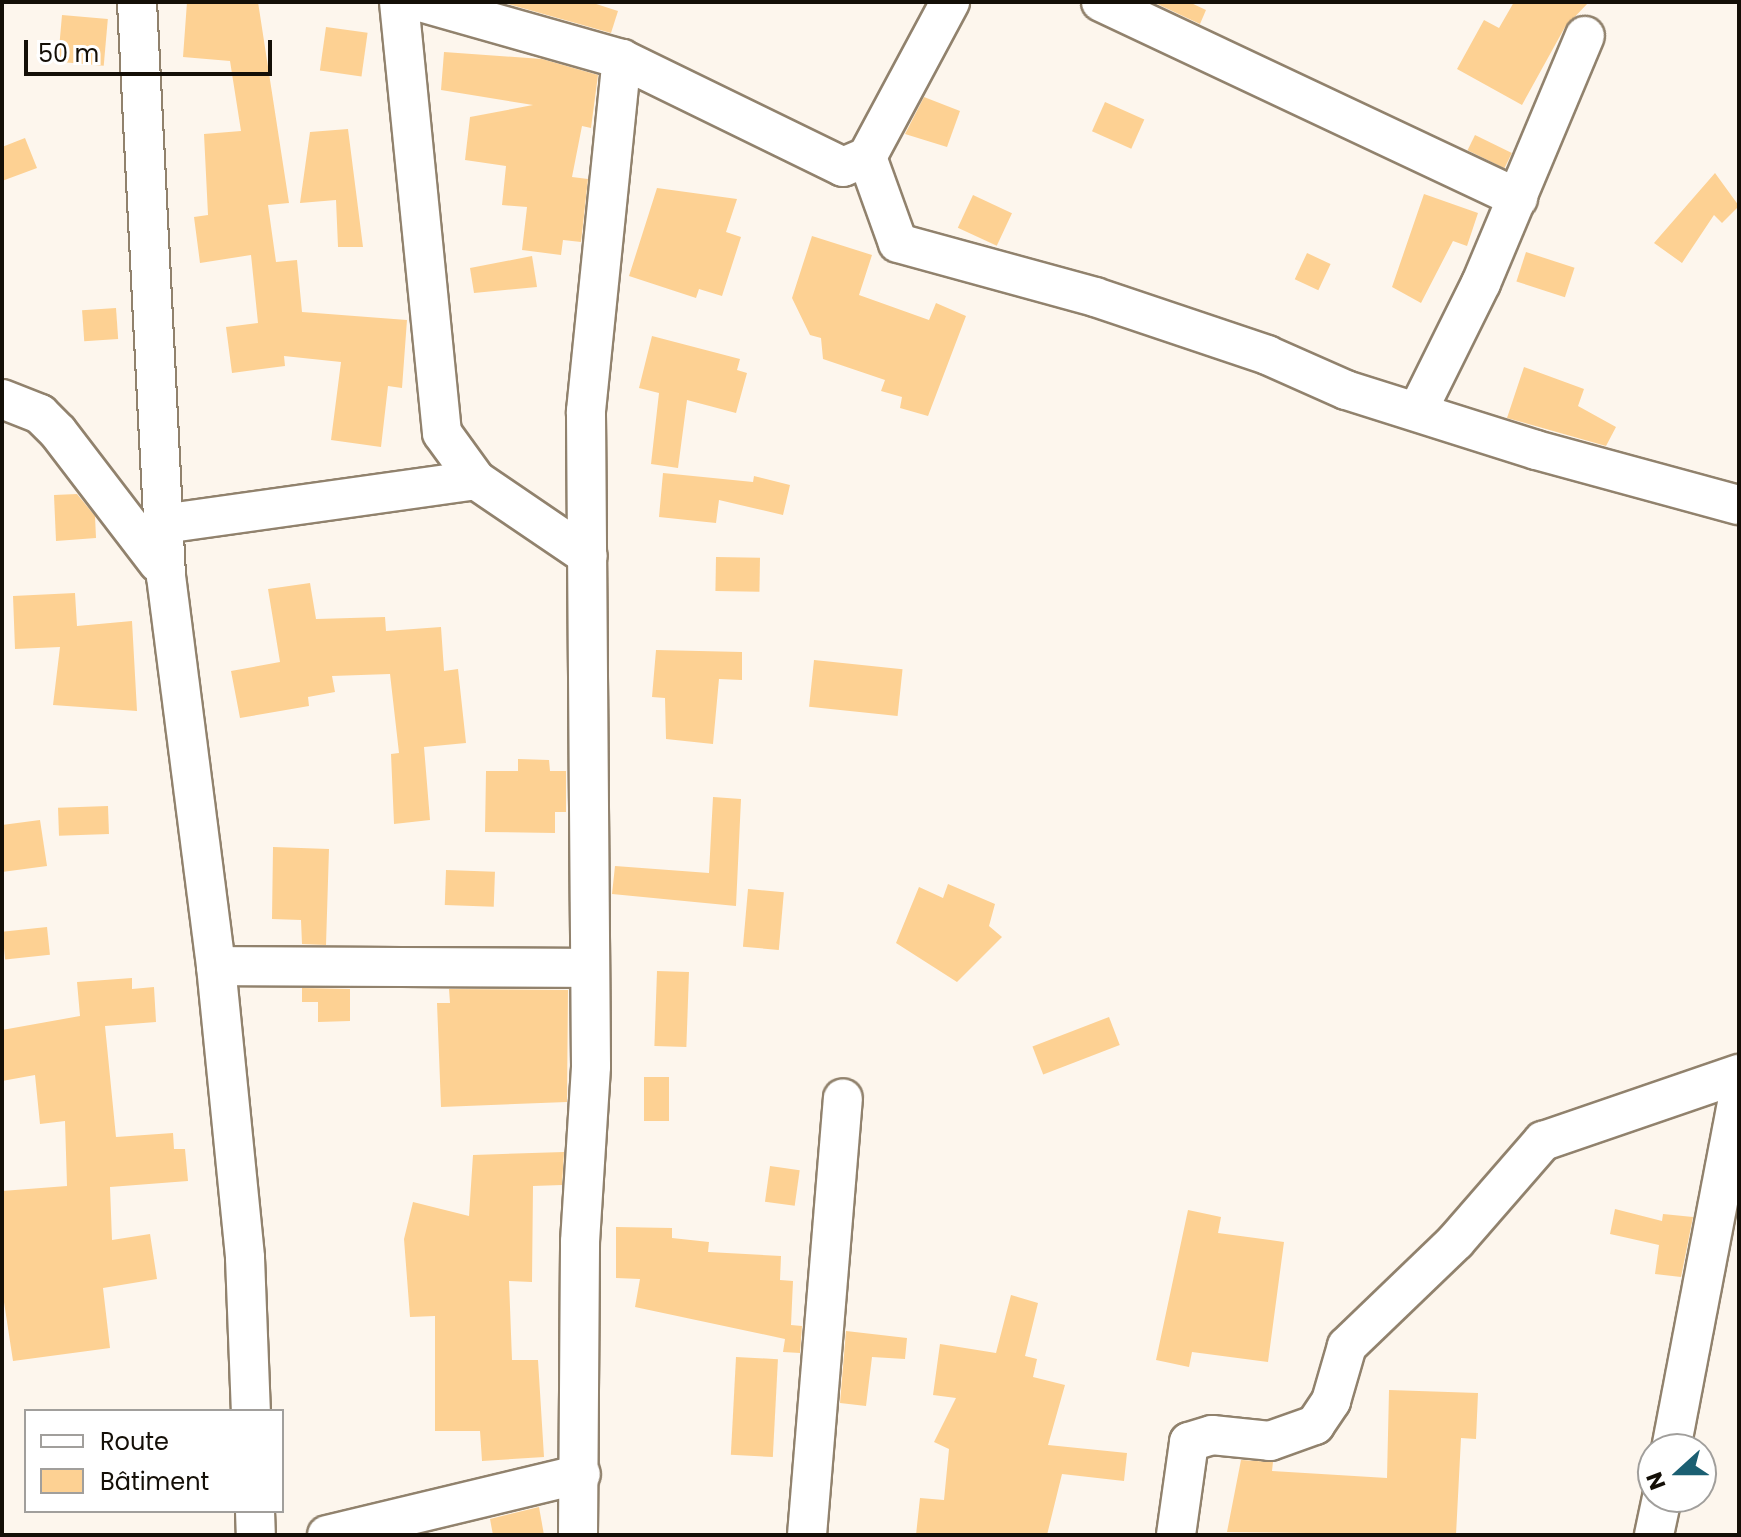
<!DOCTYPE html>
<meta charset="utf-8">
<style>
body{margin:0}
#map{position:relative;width:1741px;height:1537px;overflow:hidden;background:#fdf6ed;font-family:Poppins,sans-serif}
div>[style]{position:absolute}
.building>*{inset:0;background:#fdd193;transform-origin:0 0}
.roads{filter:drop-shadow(2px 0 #91826d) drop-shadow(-2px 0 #91826d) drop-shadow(0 2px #91826d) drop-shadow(0 -2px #91826d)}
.minor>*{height:38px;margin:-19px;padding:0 19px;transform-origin:19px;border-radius:19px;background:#fff}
span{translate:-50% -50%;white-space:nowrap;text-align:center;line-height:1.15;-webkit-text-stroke:6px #fff;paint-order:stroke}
.frame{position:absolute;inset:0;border:4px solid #140f07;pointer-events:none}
.legend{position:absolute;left:24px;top:1409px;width:260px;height:104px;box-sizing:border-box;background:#fff;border:2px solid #a19f9c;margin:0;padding:10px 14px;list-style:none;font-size:24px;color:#140f07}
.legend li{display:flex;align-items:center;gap:16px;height:40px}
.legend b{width:40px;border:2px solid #a19f9c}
.north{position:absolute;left:1637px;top:1433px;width:80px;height:80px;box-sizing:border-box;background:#fff;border:2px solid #a19f9c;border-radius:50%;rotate:249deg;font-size:22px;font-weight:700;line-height:32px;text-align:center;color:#140f07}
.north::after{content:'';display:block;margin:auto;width:28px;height:36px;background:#1b5f72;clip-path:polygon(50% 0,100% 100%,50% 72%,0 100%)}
.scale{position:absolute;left:24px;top:40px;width:248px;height:36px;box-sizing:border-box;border:4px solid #140f07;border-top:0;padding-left:10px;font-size:24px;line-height:28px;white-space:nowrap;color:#140f07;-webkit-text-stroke:6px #fff;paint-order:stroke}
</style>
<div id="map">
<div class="building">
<div style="clip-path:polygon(187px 2px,258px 2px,289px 203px,268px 205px,276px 262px,297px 260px,302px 312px,407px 320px,402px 388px,388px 386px,381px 447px,331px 440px,341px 362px,284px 356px,285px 366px,232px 373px,226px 327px,258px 323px,251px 255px,200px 263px,194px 217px,208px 215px,204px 134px,241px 131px,230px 61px,183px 57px)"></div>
<div style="clip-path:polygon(501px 2px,590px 2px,618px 11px,611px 33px)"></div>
<div style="clip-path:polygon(1153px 2px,1189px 2px,1206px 10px,1200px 24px)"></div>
<div style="clip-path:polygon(1514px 2px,1589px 2px,1565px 27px,1522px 105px,1457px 69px,1484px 20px,1499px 28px)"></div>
<div style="left:62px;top:15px;width:46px;height:47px;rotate:5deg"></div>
<div style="left:326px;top:27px;width:42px;height:44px;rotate:8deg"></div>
<div style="clip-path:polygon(444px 52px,542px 59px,598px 75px,591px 128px,582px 126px,572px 177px,588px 179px,581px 242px,563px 240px,561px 255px,522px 250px,527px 207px,502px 205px,506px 166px,465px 160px,470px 117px,533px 105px,441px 90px)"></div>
<div style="clip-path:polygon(924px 97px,960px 111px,947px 147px,905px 134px)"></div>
<div style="left:1105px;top:102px;width:43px;height:32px;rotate:24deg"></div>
<div style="clip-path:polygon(348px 129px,363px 247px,338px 247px,336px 200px,300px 203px,310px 132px)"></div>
<div style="left:1475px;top:135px;width:41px;height:17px;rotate:26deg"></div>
<div style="clip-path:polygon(25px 138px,37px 168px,2px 181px,2px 147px)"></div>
<div style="clip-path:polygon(1715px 173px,1739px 206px,1722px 223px,1714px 215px,1682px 263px,1654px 243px)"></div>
<div style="clip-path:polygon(657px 188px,737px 199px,726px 232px,741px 237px,722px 296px,699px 289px,696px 298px,629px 276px)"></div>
<div style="clip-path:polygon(1424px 194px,1478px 213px,1467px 246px,1453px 241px,1421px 303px,1392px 287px)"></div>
<div style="left:973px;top:195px;width:43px;height:36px;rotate:25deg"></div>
<div style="clip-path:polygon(812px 236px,872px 255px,859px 295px,929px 320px,936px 303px,966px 316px,928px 416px,900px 408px,902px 397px,881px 391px,885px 380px,823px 359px,821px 338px,810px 335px,792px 298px)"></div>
<div style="left:1526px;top:252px;width:51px;height:31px;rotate:18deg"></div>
<div style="left:1307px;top:253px;width:26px;height:29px;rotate:25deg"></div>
<div style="clip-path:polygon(532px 256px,537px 287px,474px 293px,470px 268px)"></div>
<div style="left:116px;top:308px;width:31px;height:34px;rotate:86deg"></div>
<div style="clip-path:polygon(652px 336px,740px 359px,737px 370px,747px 373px,736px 413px,687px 400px,678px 468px,651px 464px,659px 393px,639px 388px)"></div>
<div style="clip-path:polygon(1524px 367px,1584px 389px,1578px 406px,1616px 427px,1606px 446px,1507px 418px)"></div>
<div style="clip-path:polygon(663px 473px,753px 482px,754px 476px,790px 485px,783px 515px,719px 500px,716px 523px,659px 517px)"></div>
<div style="clip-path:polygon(77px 494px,95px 516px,96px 538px,56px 541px,54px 495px)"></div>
<div style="left:716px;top:557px;width:44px;height:34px;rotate:1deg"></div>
<div style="clip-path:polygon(310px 583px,316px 619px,385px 617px,386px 631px,441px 627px,444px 671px,458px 669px,466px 743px,424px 747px,430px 820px,394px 824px,391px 754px,399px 753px,390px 674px,332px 676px,335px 692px,308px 697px,309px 706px,240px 718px,231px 671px,280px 662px,268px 589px)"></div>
<div style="clip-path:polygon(75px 593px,77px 626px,132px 621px,137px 711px,53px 705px,60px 647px,15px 649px,13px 596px)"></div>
<div style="clip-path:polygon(656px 650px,742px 652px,742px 680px,719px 679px,713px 744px,666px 739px,665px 698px,652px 697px)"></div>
<div style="left:814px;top:660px;width:89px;height:47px;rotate:6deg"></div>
<div style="clip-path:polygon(518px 759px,549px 760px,550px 771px,566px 771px,566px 812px,555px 812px,555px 833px,485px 832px,486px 771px,518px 771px)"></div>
<div style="clip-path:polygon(713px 797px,741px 799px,736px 906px,612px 894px,615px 866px,709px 873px)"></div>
<div style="left:108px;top:806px;width:28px;height:50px;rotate:88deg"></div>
<div style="clip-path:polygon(40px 820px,47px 866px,2px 872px,2px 825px)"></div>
<div style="clip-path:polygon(273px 847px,329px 849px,326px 945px,302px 944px,301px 920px,272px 919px)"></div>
<div style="left:446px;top:870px;width:49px;height:35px;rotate:2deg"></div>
<div style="clip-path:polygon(948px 884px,995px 904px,989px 926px,1002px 937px,957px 982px,896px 943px,919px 887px,943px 898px)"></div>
<div style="left:748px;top:889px;width:36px;height:58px;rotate:5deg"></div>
<div style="left:47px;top:927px;width:28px;height:45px;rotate:84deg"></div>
<div style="left:657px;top:971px;width:32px;height:75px;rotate:2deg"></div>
<div style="clip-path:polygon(132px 978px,132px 989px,154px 987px,156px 1022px,105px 1026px,116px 1137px,173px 1133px,174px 1149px,185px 1149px,188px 1181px,110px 1187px,112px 1240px,150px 1234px,157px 1279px,103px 1288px,110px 1348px,13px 1361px,2px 1289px,2px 1191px,67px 1186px,65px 1121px,40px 1124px,35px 1075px,2px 1081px,2px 1030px,80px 1016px,77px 982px)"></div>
<div style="clip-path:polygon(302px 988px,350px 989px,350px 1021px,318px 1022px,318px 1002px,302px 1002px)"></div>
<div style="clip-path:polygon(449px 989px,568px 990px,567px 1102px,441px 1107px,437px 1003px,450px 1003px)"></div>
<div style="left:1109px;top:1017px;width:30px;height:82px;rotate:69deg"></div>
<div style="left:644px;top:1077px;width:25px;height:44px"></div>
<div style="clip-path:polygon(564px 1152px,562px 1185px,533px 1186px,532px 1282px,509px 1281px,512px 1360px,538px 1360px,544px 1457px,482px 1461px,480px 1431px,435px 1431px,435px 1316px,410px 1317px,404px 1239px,413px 1202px,469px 1216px,473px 1155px)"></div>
<div style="left:770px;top:1166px;width:30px;height:36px;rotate:8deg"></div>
<div style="clip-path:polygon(1615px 1209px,1662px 1221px,1663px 1214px,1693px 1217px,1681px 1277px,1655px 1274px,1659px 1245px,1610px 1234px)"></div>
<div style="clip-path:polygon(1188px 1210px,1221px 1217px,1218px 1233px,1284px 1242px,1268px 1362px,1192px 1352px,1189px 1367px,1156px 1360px)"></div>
<div style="clip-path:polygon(616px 1227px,672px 1228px,672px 1238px,709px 1242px,708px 1252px,781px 1256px,780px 1280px,793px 1281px,791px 1325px,802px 1326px,800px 1353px,783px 1352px,785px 1339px,635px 1307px,640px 1279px,616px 1278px)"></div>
<div style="clip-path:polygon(1011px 1295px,1038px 1303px,1025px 1356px,1037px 1359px,1033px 1377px,1065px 1385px,1048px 1445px,1127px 1453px,1124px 1481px,1062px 1474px,1047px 1535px,916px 1535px,920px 1498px,944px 1500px,949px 1449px,934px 1442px,956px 1398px,933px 1395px,940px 1344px,996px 1353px)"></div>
<div style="clip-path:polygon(846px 1331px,907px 1338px,905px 1359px,872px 1357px,866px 1406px,840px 1403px)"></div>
<div style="left:736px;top:1357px;width:42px;height:98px;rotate:3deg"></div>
<div style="clip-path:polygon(1389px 1390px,1478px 1393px,1476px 1439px,1461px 1438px,1456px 1535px,1227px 1532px,1241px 1460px,1273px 1462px,1272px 1471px,1387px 1478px)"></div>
<div style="clip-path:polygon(539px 1507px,544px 1535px,493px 1535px,490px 1519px)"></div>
</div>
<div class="roads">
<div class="minor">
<div style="left:137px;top:2px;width:575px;rotate:87.11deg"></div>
<div style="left:166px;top:576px;width:393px;rotate:82.7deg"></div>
<div style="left:216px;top:966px;width:293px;rotate:84.3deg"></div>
<div style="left:245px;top:1258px;width:153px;rotate:87.8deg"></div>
<div style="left:399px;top:2px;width:433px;rotate:84.3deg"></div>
<div style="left:442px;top:433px;width:58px;rotate:54.1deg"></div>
<div style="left:476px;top:480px;width:135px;rotate:34.2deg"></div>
<div style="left:420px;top:2px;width:210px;rotate:15.8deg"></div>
<div style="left:622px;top:59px;width:246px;rotate:26deg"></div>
<div style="left:843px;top:167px;width:26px;rotate:-23deg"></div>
<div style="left:867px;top:157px;width:176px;rotate:-61.8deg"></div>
<div style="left:1101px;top:2px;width:461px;rotate:25.2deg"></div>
<div style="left:867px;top:157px;width:91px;rotate:70.2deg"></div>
<div style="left:898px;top:243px;width:204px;rotate:15.3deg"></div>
<div style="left:1095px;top:297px;width:182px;rotate:18.6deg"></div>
<div style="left:1267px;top:355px;width:86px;rotate:23.9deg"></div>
<div style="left:1346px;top:390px;width:199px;rotate:17.5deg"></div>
<div style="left:1536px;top:450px;width:210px;rotate:15.2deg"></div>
<div style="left:2px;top:399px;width:41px;rotate:21.5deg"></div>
<div style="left:40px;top:414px;width:25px;rotate:45deg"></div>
<div style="left:58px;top:432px;width:165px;rotate:52.6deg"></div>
<div style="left:1418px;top:410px;width:142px;rotate:-63.6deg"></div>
<div style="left:1481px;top:283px;width:268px;rotate:-67.2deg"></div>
<div style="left:147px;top:542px;width:24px;rotate:-48deg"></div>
<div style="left:163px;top:524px;width:316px;rotate:-8deg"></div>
<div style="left:216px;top:966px;width:371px;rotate:0.3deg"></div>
<div style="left:1671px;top:1449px;width:364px;rotate:-79.2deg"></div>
<div style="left:255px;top:1511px;width:24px;rotate:88deg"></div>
<div style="left:327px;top:1535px;width:261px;rotate:-13.5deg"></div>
<div style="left:578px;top:1535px;width:293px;rotate:-89.6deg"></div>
<div style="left:580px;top:1242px;width:176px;rotate:-86.4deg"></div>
<div style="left:591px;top:1066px;width:655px;rotate:-90.44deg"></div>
<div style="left:586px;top:411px;width:354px;rotate:-84.2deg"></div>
<div style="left:807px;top:1535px;width:438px;rotate:-85.3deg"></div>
<div style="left:1176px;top:1535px;width:94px;rotate:-82deg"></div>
<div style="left:1189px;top:1442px;width:24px;rotate:-17deg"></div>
<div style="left:1212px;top:1435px;width:58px;rotate:5.9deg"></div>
<div style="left:1270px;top:1441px;width:48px;rotate:-19.6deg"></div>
<div style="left:1315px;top:1425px;width:29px;rotate:-56deg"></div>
<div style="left:1331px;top:1401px;width:57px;rotate:-73.8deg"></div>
<div style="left:1347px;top:1346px;width:151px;rotate:-43.9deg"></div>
<div style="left:1456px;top:1241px;width:133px;rotate:-49deg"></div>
<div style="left:1543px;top:1141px;width:207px;rotate:-18.9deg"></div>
<div style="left:1654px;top:1535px;width:39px;rotate:-78deg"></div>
</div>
</div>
<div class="frame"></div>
<ul class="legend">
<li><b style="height:10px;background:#fff"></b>Route</li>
<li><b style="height:22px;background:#fdd193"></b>Bâtiment</li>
</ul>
<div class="north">N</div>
<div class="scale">50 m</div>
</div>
